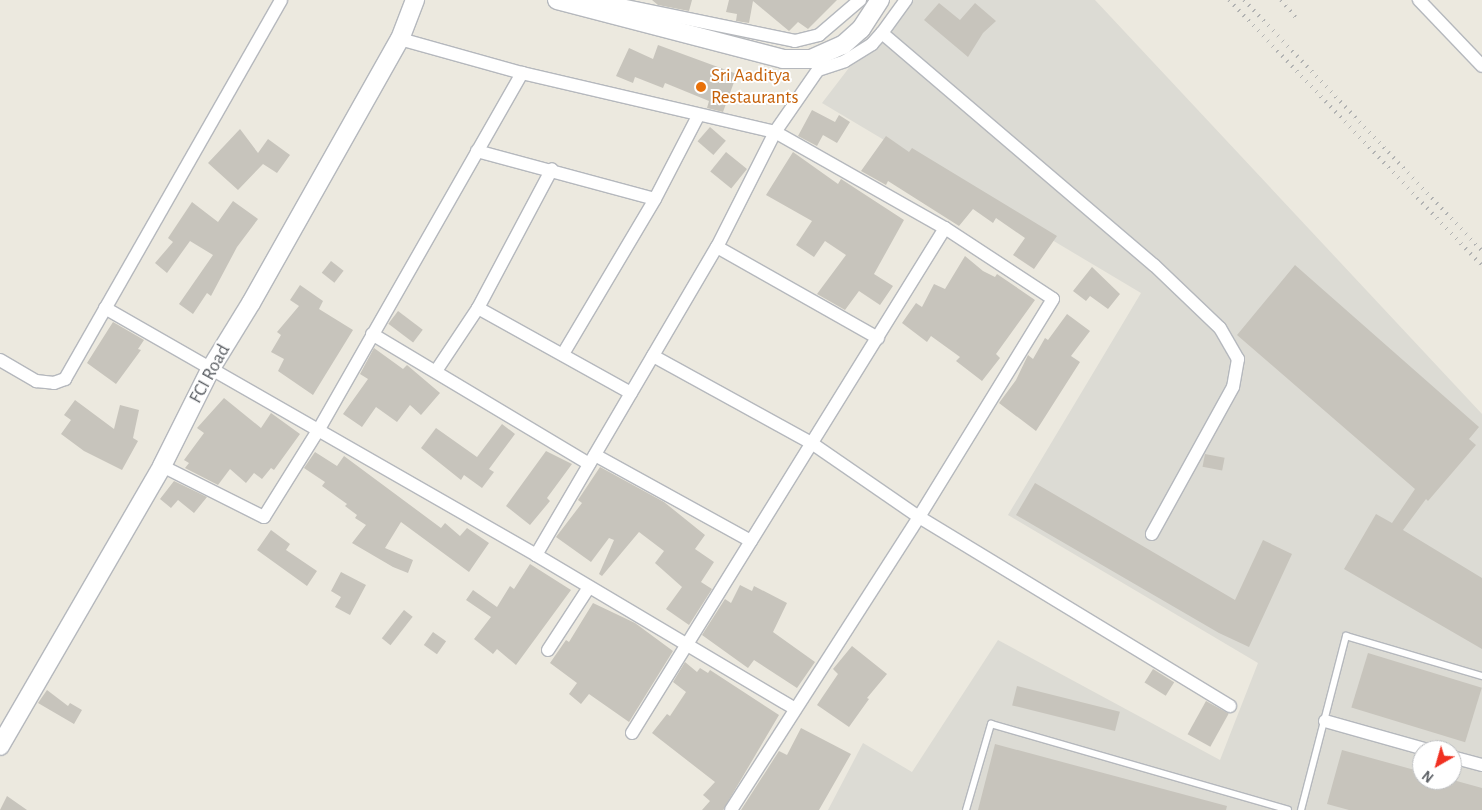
<!DOCTYPE html>
<style>
body{margin:0}
#map{position:relative;width:1482px;height:810px;overflow:hidden;background:#ece9df;font-family:"Alegreya Sans",sans-serif}
div>[style]{position:absolute}
.industrial>*{inset:0;background:#dcdbd4}
.building>*{inset:0;background:#c7c4bc;transform-origin:0 0}
.roads{filter:drop-shadow(1px 0 #b5b8bd) drop-shadow(-1px 0 #b5b8bd) drop-shadow(0 1px #b5b8bd) drop-shadow(0 -1px #b5b8bd)}
.lane>*{height:6px;margin:-3px;padding:0 3px;transform-origin:3px;border-radius:3px;background:#fff}
.street>*{height:12px;margin:-6px;padding:0 6px;transform-origin:6px;border-radius:6px;background:#fff}
.secondary>*{height:18px;margin:-9px;padding:0 9px;transform-origin:9px;border-radius:9px;background:#fff}
.rail>*{height:4px;margin-top:-2px;transform-origin:0;background:repeating-linear-gradient(90deg,#b1b2b2 0 1px,transparent 0 7px)}
.dots>*{width:14px;height:14px;translate:-50% -50%;box-sizing:border-box;border:2px solid #fff;border-radius:50%}
span{translate:-50% -50%;white-space:nowrap;text-align:center;line-height:1.15;-webkit-text-stroke:4px #fff;paint-order:stroke}
.food-label{font-size:19px;color:#c56008}
.left{translate:0 -50%;text-align:left}
.street-label{font-size:19px;color:#585c61}
.north{position:absolute;left:1412px;top:740px;width:50px;height:50px;box-sizing:border-box;background:#fff;border:1px solid #bcbec0;border-radius:50%;rotate:218deg;font-size:14px;font-weight:700;line-height:20px;text-align:center;color:#585c61}
.north::after{content:'';display:block;margin:auto;width:18px;height:22px;background:#f03021;clip-path:polygon(50% 0,100% 100%,50% 72%,0 100%)}
</style>
<div id="map">
<div class="industrial">
<div style="clip-path:polygon(evenodd,901px 0,1095px 0,1482px 414px,1482px 810px,828px 810px,863px 743px,912px 772px,998px 640px,1220px 760px,1258px 663px,1008px 515px,1141px 293px,822px 103px,901px 0,1422px 750px,1452px 750px,1452px 780px,1422px 780px,1422px 750px)"></div>
</div>
<div class="building">
<div style="clip-path:polygon(652px 0,692px 0,689px 11px,658px 5px)"></div>
<div style="clip-path:polygon(729px 0,837px 0,808px 29px,798px 22px,789px 31px,753px 1px,749px 23px,736px 21px,737px 14px,726px 12px)"></div>
<div style="clip-path:polygon(939px 3px,960px 20px,975px 3px,996px 21px,983px 33px,968px 57px,924px 20px)"></div>
<div style="clip-path:polygon(658px 45px,737px 74px,723px 112px,707px 108px,709px 101px,665px 83px,663px 88px,635px 77px,633px 83px,616px 76px,629px 48px,653px 59px)"></div>
<div style="clip-path:polygon(812px 110px,835px 122px,839px 115px,850px 122px,837px 143px,823px 135px,817px 146px,798px 136px)"></div>
<div style="left:710px;top:127px;width:21px;height:19px;rotate:41deg"></div>
<div style="clip-path:polygon(240px 129px,258px 153px,268px 139px,290px 155px,277px 173px,263px 164px,238px 190px,208px 163px)"></div>
<div style="clip-path:polygon(886px 136px,909px 152px,912px 148px,1057px 236px,1034px 269px,1013px 255px,1025px 238px,996px 218px,993px 223px,973px 209px,959px 226px,888px 181px,886px 185px,861px 171px)"></div>
<div style="left:726px;top:152px;width:27px;height:25px;rotate:39deg"></div>
<div style="clip-path:polygon(793px 152px,838px 184px,841px 179px,904px 220px,874px 274px,893px 286px,880px 305px,859px 291px,845px 310px,817px 294px,846px 255px,825px 241px,814px 257px,796px 245px,812px 221px,766px 195px)"></div>
<div style="clip-path:polygon(233px 201px,258px 219px,237px 247px,211px 296px,207px 293px,193px 314px,179px 304px,213px 255px,190px 241px,167px 273px,155px 263px,173px 242px,168px 238px,192px 202px,218px 222px)"></div>
<div style="clip-path:polygon(965px 256px,983px 271px,995px 277px,997px 274px,1035px 300px,996px 354px,1000px 358px,982px 381px,956px 361px,960px 357px,931px 336px,927px 342px,902px 323px,916px 303px,922px 307px,934px 284px,945px 289px)"></div>
<div style="left:331px;top:261px;width:16px;height:15px;rotate:38deg"></div>
<div style="clip-path:polygon(1295px 265px,1479px 427px,1469px 439px,1476px 445px,1428px 501px,1426px 499px,1403px 530px,1482px 578px,1482px 649px,1344px 569px,1376px 514px,1392px 523px,1415px 489px,1237px 335px)"></div>
<div style="clip-path:polygon(1092px 267px,1120px 294px,1108px 309px,1090px 296px,1086px 301px,1073px 291px)"></div>
<div style="clip-path:polygon(300px 285px,323px 301px,319px 309px,353px 330px,313px 395px,278px 371px,284px 359px,271px 352px,281px 335px,277px 332px,299px 306px,290px 300px)"></div>
<div style="left:398px;top:311px;width:31px;height:16px;rotate:37deg"></div>
<div style="clip-path:polygon(1067px 314px,1090px 331px,1071px 356px,1080px 362px,1036px 431px,999px 403px,1016px 380px,1028px 355px,1033px 359px,1045px 338px,1048px 340px)"></div>
<div style="clip-path:polygon(113px 322px,144px 340px,138px 349px,141px 350px,116px 384px,87px 363px)"></div>
<div style="clip-path:polygon(374px 348px,403px 369px,407px 365px,440px 393px,421px 415px,410px 405px,397px 422px,376px 407px,362px 427px,343px 414px,368px 379px,360px 374px)"></div>
<div style="clip-path:polygon(224px 398px,261px 428px,271px 413px,300px 434px,274px 470px,271px 468px,262px 479px,254px 473px,246px 483px,230px 469px,218px 485px,185px 468px,189px 463px,184px 460px,204px 433px,197px 428px)"></div>
<div style="clip-path:polygon(75px 400px,114px 429px,120px 405px,139px 410px,133px 438px,138px 441px,122px 470px,84px 451px,61px 434px,71px 420px,64px 415px)"></div>
<div style="clip-path:polygon(502px 424px,515px 434px,489px 469px,494px 472px,482px 488px,464px 475px,461px 480px,421px 448px,436px 428px,477px 457px)"></div>
<div style="clip-path:polygon(546px 451px,572px 464px,547px 498px,550px 501px,530px 525px,506px 506px)"></div>
<div style="clip-path:polygon(315px 452px,337px 466px,344px 456px,441px 528px,445px 523px,460px 536px,467px 528px,489px 543px,469px 572px,401px 522px,385px 548px,413px 560px,408px 573px,393px 567px,352px 543px,366px 525px,355px 518px,357px 515px,345px 506px,347px 504px,322px 486px,325px 482px,304px 468px)"></div>
<div style="left:1205px;top:454px;width:20px;height:13px;rotate:11deg"></div>
<div style="clip-path:polygon(600px 467px,664px 502px,705px 535px,695px 549px,714px 562px,701px 582px,712px 589px,689px 625px,666px 609px,682px 587px,655px 563px,664px 551px,639px 532px,602px 576px,599px 574px,614px 540px,609px 538px,591px 562px,556px 537px,582px 503px,578px 500px)"></div>
<div style="clip-path:polygon(174px 481px,207px 497px,194px 513px,178px 500px,171px 508px,160px 499px)"></div>
<div style="clip-path:polygon(1035px 483px,1235px 600px,1263px 540px,1292px 554px,1249px 647px,1219px 633px,1016px 515px)"></div>
<div style="clip-path:polygon(271px 530px,290px 544px,286px 550px,317px 571px,307px 586px,257px 550px)"></div>
<div style="clip-path:polygon(530px 564px,571px 590px,516px 665px,497px 649px,493px 654px,474px 639px,491px 617px,466px 600px,473px 590px,497px 607px,510px 586px,514px 589px)"></div>
<div style="clip-path:polygon(341px 572px,366px 585px,350px 615px,335px 607px,341px 597px,331px 591px)"></div>
<div style="clip-path:polygon(740px 585px,752px 591px,754px 586px,787px 603px,773px 632px,815px 662px,797px 688px,754px 660px,748px 668px,702px 635px,725px 599px,731px 603px)"></div>
<div style="clip-path:polygon(593px 603px,635px 623px,673px 651px,629px 722px,589px 694px,581px 704px,569px 694px,577px 683px,550px 663px,566px 640px,569px 642px)"></div>
<div style="left:404px;top:610px;width:11px;height:36px;rotate:38deg"></div>
<div style="left:433px;top:632px;width:16px;height:16px;rotate:35deg"></div>
<div style="clip-path:polygon(852px 646px,887px 674px,867px 698px,869px 699px,849px 727px,817px 705px,838px 674px,833px 669px)"></div>
<div style="left:1368px;top:653px;width:119px;height:57px;rotate:17deg"></div>
<div style="clip-path:polygon(685px 662px,697px 672px,700px 668px,708px 673px,710px 670px,779px 715px,723px 810px,702px 810px,710px 801px,703px 795px,715px 782px,652px 733px,667px 714px,670px 716px,686px 692px,673px 682px)"></div>
<div style="left:1153px;top:669px;width:25px;height:16px;rotate:32deg"></div>
<div style="left:1017px;top:686px;width:106px;height:20px;rotate:14deg"></div>
<div style="clip-path:polygon(47px 690px,68px 706px,70px 703px,82px 710px,74px 724px,38px 703px)"></div>
<div style="left:1206px;top:701px;width:26px;height:38px;rotate:29deg"></div>
<div style="clip-path:polygon(801px 728px,851px 754px,819px 810px,741px 810px,779px 751px,787px 755px)"></div>
<div style="clip-path:polygon(995px 744px,1227px 806px,1226px 810px,978px 810px)"></div>
<div style="clip-path:polygon(1342px 750px,1422px 772px,1422px 780px,1453px 780px,1482px 788px,1482px 810px,1349px 810px,1327px 804px)"></div>
<div style="clip-path:polygon(7px 796px,27px 810px,0 810px)"></div>
</div>
<div class="roads">
<div class="lane">
<div style="left:966px;top:810px;width:90px;rotate:-73.8deg"></div>
<div style="left:991px;top:724px;width:309px;rotate:16.1deg"></div>
<div style="left:1301px;top:810px;width:180px;rotate:-75.5deg"></div>
<div style="left:1346px;top:636px;width:142px;rotate:16.4deg"></div>
</div>
<div class="street">
<div style="left:596px;top:0;width:203px;rotate:11.6deg"></div>
<div style="left:795px;top:41px;width:25px;rotate:-14deg"></div>
<div style="left:819px;top:35px;width:54px;rotate:-40.5deg"></div>
<div style="left:1419px;top:0;width:91px;rotate:46.3deg"></div>
<div style="left:882px;top:33px;width:41px;rotate:-54deg"></div>
<div style="left:400px;top:39px;width:127px;rotate:15.6deg"></div>
<div style="left:522px;top:73px;width:260px;rotate:13.1deg"></div>
<div style="left:775px;top:132px;width:195px;rotate:29.5deg"></div>
<div style="left:945px;top:228px;width:129px;rotate:33.3deg"></div>
<div style="left:1053px;top:299px;width:256px;rotate:121.6deg"></div>
<div style="left:919px;top:517px;width:348px;rotate:122.7deg"></div>
<div style="left:477px;top:151px;width:184px;rotate:15.1deg"></div>
<div style="left:717px;top:247px;width:185px;rotate:29.5deg"></div>
<div style="left:105px;top:308px;width:497px;rotate:29.8deg"></div>
<div style="left:536px;top:555px;width:357px;rotate:-59.6deg"></div>
<div style="left:717px;top:247px;width:129px;rotate:-63.2deg"></div>
<div style="left:775px;top:132px;width:75px;rotate:-55.3deg"></div>
<div style="left:818px;top:70px;width:28px;rotate:-18deg"></div>
<div style="left:845px;top:61px;width:32px;rotate:-32deg"></div>
<div style="left:872px;top:44px;width:15px;rotate:-48deg"></div>
<div style="left:882px;top:33px;width:358px;rotate:40.5deg"></div>
<div style="left:1154px;top:265px;width:91px;rotate:43.7deg"></div>
<div style="left:1220px;top:328px;width:36px;rotate:60deg"></div>
<div style="left:1238px;top:359px;width:28px;rotate:100deg"></div>
<div style="left:1233px;top:387px;width:168px;rotate:118.9deg"></div>
<div style="left:478px;top:308px;width:175px;rotate:29.1deg"></div>
<div style="left:372px;top:334px;width:253px;rotate:30.9deg"></div>
<div style="left:563px;top:354px;width:180px;rotate:-59.3deg"></div>
<div style="left:655px;top:199px;width:93px;rotate:-62.6deg"></div>
<div style="left:653px;top:356px;width:183px;rotate:28.8deg"></div>
<div style="left:813px;top:444px;width:129px;rotate:34.6deg"></div>
<div style="left:919px;top:517px;width:364px;rotate:31.3deg"></div>
<div style="left:0;top:360px;width:42px;rotate:30.3deg"></div>
<div style="left:36px;top:381px;width:18px;rotate:6deg"></div>
<div style="left:54px;top:383px;width:12px;rotate:-20deg"></div>
<div style="left:65px;top:379px;width:436px;rotate:-60.3deg"></div>
<div style="left:436px;top:371px;width:76px;rotate:-56.3deg"></div>
<div style="left:478px;top:308px;width:157px;rotate:-62deg"></div>
<div style="left:595px;top:455px;width:178px;rotate:28.9deg"></div>
<div style="left:162px;top:466px;width:114px;rotate:26.6deg"></div>
<div style="left:264px;top:517px;width:104px;rotate:-58deg"></div>
<div style="left:319px;top:429px;width:410px;rotate:-60.3deg"></div>
<div style="left:536px;top:555px;width:301px;rotate:30.7deg"></div>
<div style="left:548px;top:650px;width:75px;rotate:-56.9deg"></div>
<div style="left:1325px;top:721px;width:107px;rotate:15.7deg"></div>
<div style="left:632px;top:733px;width:594px;rotate:-58.21deg"></div>
<div style="left:1452px;top:757px;width:31px;rotate:15deg"></div>
</div>
<div class="secondary">
<div style="left:557px;top:0;width:234px;rotate:14.6deg"></div>
<div style="left:783px;top:59px;width:28px"></div>
<div style="left:811px;top:59px;width:35px;rotate:-24deg"></div>
<div style="left:843px;top:45px;width:24px;rotate:-42deg"></div>
<div style="left:861px;top:29px;width:35px;rotate:-57deg"></div>
<div style="left:0;top:746px;width:323px;rotate:-59.9deg"></div>
<div style="left:162px;top:466px;width:110px;rotate:-63.4deg"></div>
<div style="left:211px;top:368px;width:76px;rotate:-58.4deg"></div>
<div style="left:251px;top:303px;width:303px;rotate:-60.6deg"></div>
<div style="left:400px;top:39px;width:42px;rotate:-69deg"></div>
</div>
</div>
<div class="rail">
<div style="left:1229px;top:0;width:367px;rotate:46.4deg"></div>
<div style="left:1244px;top:0;width:346px;rotate:46.5deg"></div>
<div style="left:1281px;top:0;width:23px;rotate:50deg"></div>
</div>
<div class="dots">
<div style="left:701px;top:87px;background:#e8710a"></div>
</div>
<div class="food-label">
<span class="left" style="left:711px;top:87px">Sri Aaditya<br>Restaurants</span>
</div>
<div class="street-label">
<span style="left:210px;top:374px;rotate:-61deg">FCI Road</span>
</div>
<div class="north">N</div>
</div>
